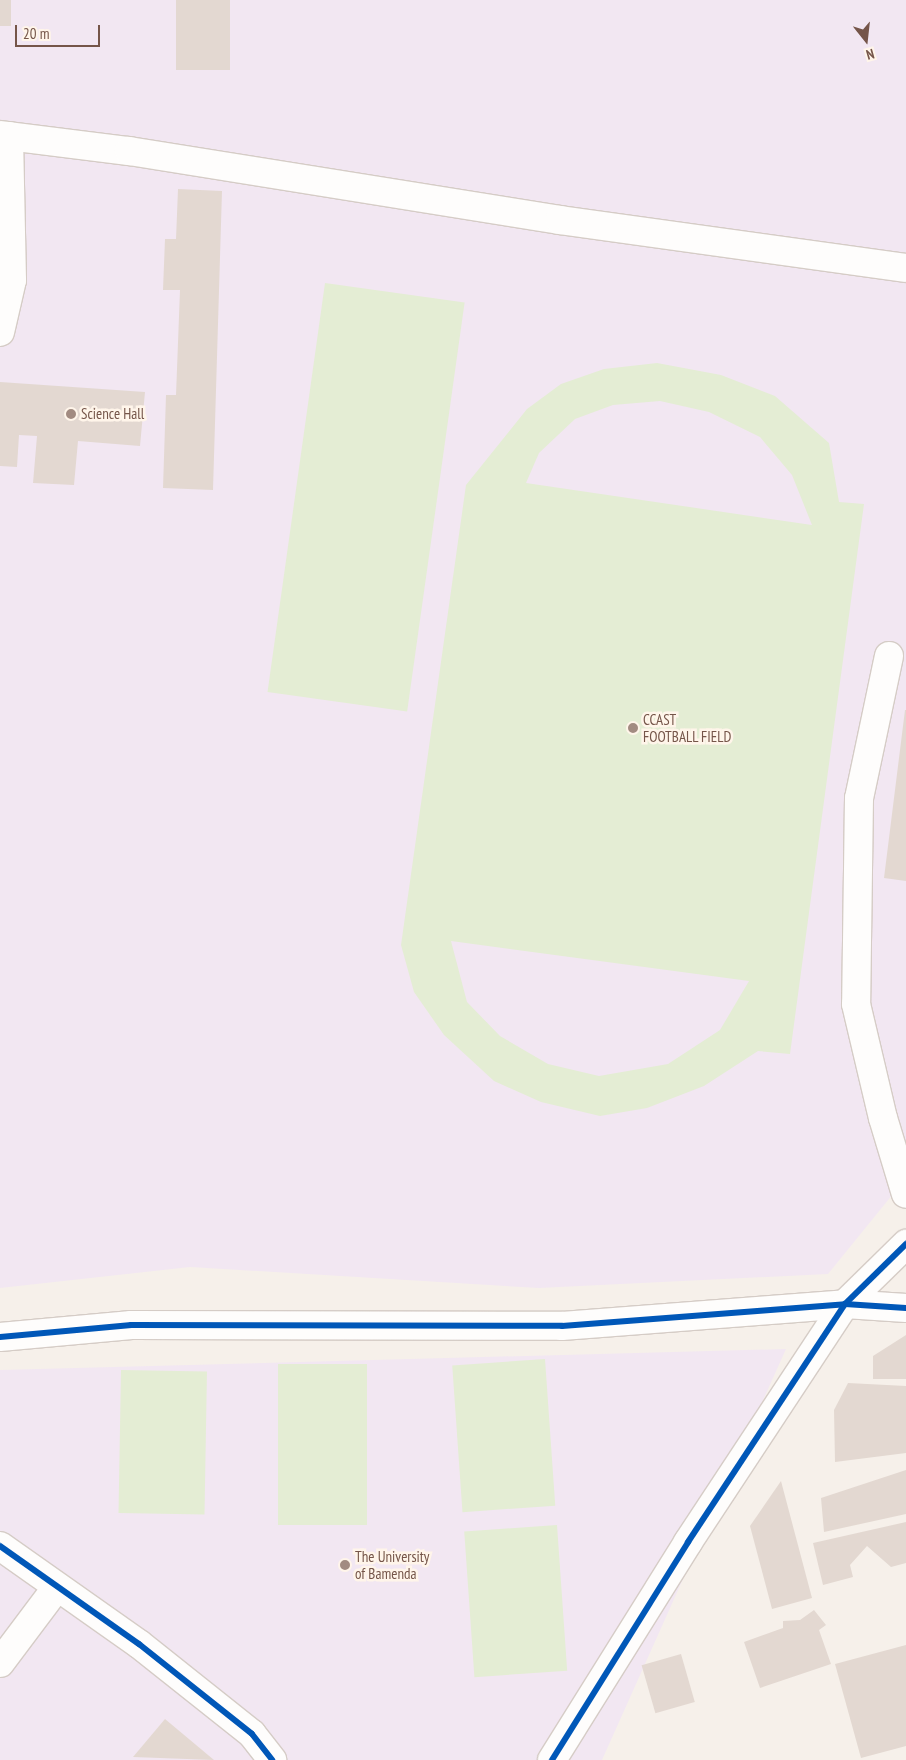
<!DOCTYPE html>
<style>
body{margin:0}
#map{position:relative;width:906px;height:1760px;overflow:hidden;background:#f6f0ea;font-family:"PT Sans Narrow",sans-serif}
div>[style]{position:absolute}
.education>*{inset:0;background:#f2e7f2}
.green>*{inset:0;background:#e4edd4;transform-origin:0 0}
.building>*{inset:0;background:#e3d8d1;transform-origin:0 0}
.roads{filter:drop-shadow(1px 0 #d5ccc6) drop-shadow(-1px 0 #d5ccc6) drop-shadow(0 1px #d5ccc6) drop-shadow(0 -1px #d5ccc6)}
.minor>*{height:28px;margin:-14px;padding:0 14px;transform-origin:14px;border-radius:14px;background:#fefdfc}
.cycleway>*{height:6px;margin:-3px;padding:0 3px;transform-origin:3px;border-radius:3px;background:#0057b8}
.dots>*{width:14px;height:14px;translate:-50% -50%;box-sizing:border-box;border:2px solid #fff5ea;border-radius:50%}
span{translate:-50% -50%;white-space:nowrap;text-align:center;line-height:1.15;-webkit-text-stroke:5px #fff5ea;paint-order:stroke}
.poi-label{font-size:15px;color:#755549}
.left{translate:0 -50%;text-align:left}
.north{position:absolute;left:841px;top:15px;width:50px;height:50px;-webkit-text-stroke:4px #fff5ea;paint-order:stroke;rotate:164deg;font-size:14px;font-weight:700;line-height:20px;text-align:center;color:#755549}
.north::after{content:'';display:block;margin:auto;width:18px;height:22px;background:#755549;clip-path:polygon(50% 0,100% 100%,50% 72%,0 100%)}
.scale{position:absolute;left:15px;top:25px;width:85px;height:22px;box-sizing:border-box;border:2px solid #755549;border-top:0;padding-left:6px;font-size:15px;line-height:18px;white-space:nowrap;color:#755549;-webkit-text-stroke:4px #fff5ea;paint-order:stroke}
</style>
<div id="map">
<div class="education">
<div style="clip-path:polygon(0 0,906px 0,906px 1178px,828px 1274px,539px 1288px,190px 1267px,0 1288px)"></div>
<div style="clip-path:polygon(786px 1349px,602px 1760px,0 1760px,0 1370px)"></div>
</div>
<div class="green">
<div style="left:325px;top:283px;width:141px;height:413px;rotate:8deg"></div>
<div style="clip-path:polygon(evenodd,657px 363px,721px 375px,775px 396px,829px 443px,839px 502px,864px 504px,790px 1054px,758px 1051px,704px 1086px,647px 1108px,600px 1116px,541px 1102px,494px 1081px,444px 1035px,414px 992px,401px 945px,466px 485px,527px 409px,561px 384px,604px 369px,657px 363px,660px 401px,709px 412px,760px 437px,792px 475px,812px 525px,526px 483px,539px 453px,575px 419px,613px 405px,660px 401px,657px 363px,451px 941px,749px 981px,720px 1030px,668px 1064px,599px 1076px,548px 1064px,500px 1036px,467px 1002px,451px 941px)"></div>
<div style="left:545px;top:1359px;width:147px;height:93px;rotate:86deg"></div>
<div style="left:367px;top:1364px;width:161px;height:89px;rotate:90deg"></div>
<div style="left:121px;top:1370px;width:86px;height:143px;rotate:1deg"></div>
<div style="left:557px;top:1525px;width:146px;height:93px;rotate:86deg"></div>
</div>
<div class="building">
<div style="left:0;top:0;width:11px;height:26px"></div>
<div style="left:176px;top:0;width:54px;height:70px"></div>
<div style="clip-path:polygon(178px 189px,222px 191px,213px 490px,163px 488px,166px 395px,176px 395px,180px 290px,163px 290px,165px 239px,176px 239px)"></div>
<div style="clip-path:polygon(0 382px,145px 392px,140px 446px,78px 441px,74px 485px,33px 483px,37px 436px,19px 435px,17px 467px,0 466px)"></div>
<div style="clip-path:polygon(905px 710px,906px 710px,906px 881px,884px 878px)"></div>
<div style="clip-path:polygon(906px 1335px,906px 1379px,873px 1379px,873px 1356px)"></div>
<div style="clip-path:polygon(848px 1383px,906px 1386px,906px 1453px,835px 1462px,834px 1410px)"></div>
<div style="clip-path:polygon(906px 1470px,906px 1514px,824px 1532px,821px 1498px)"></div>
<div style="clip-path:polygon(781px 1481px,812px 1598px,772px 1609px,750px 1526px)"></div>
<div style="clip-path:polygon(906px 1522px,906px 1563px,891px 1567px,867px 1546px,850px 1565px,853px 1577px,823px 1585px,813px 1543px)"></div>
<div style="clip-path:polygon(814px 1610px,826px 1625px,819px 1630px,831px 1664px,760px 1688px,744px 1642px,783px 1628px,783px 1621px,800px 1620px)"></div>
<div style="clip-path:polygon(906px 1645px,906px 1746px,861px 1758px,835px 1664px)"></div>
<div style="left:681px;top:1654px;width:50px;height:41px;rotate:74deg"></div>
<div style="clip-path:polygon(165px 1719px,214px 1760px,133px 1757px)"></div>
</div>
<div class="roads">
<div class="minor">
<div style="left:0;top:135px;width:130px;rotate:7.1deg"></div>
<div style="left:129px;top:151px;width:436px;rotate:9.1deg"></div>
<div style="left:560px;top:220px;width:349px;rotate:7.9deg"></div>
<div style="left:0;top:332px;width:53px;rotate:-77deg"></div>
<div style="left:12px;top:280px;width:144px;rotate:-91.2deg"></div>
<div style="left:889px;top:656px;width:145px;rotate:101.9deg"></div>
<div style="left:859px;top:798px;width:206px;rotate:90.8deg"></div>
<div style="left:856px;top:1004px;width:117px;rotate:76.7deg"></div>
<div style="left:883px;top:1118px;width:79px;rotate:73.2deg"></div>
<div style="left:0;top:1337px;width:132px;rotate:-5.2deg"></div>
<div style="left:131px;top:1325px;width:431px;rotate:0.1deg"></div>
<div style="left:562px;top:1326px;width:284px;rotate:-4.4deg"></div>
<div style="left:845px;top:1304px;width:61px;rotate:3.8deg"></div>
<div style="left:0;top:1546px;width:170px;rotate:35.2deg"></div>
<div style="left:139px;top:1644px;width:144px;rotate:38.5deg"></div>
<div style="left:252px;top:1734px;width:33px;rotate:52deg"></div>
<div style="left:0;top:1663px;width:95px;rotate:-53.1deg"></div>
<div style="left:552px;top:1760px;width:257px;rotate:-58deg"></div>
<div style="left:688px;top:1542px;width:285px;rotate:-56.6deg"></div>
<div style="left:845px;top:1304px;width:86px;rotate:-44.5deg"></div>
</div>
</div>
<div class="cycleway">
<div style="left:0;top:1337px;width:132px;rotate:-5.2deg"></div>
<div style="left:131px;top:1325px;width:431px;rotate:0.1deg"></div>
<div style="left:562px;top:1326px;width:284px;rotate:-4.4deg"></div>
<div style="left:845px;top:1304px;width:61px;rotate:3.8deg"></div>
<div style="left:0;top:1546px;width:170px;rotate:35.2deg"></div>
<div style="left:139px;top:1644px;width:144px;rotate:38.5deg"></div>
<div style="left:252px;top:1734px;width:33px;rotate:52deg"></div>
<div style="left:552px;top:1760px;width:257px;rotate:-58deg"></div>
<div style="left:688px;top:1542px;width:285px;rotate:-56.6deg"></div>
<div style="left:845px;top:1304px;width:86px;rotate:-44.5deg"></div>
</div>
<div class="dots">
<div style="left:71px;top:414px;background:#a28b81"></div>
<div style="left:633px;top:728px;background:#a28b81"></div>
<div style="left:345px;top:1565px;background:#a28b81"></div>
</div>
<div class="poi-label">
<span class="left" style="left:81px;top:414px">Science Hall</span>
<span class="left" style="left:643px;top:728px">CCAST<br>FOOTBALL FIELD</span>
<span class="left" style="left:355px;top:1565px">The University<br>of Bamenda</span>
</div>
<div class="north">N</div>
<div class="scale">20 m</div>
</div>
